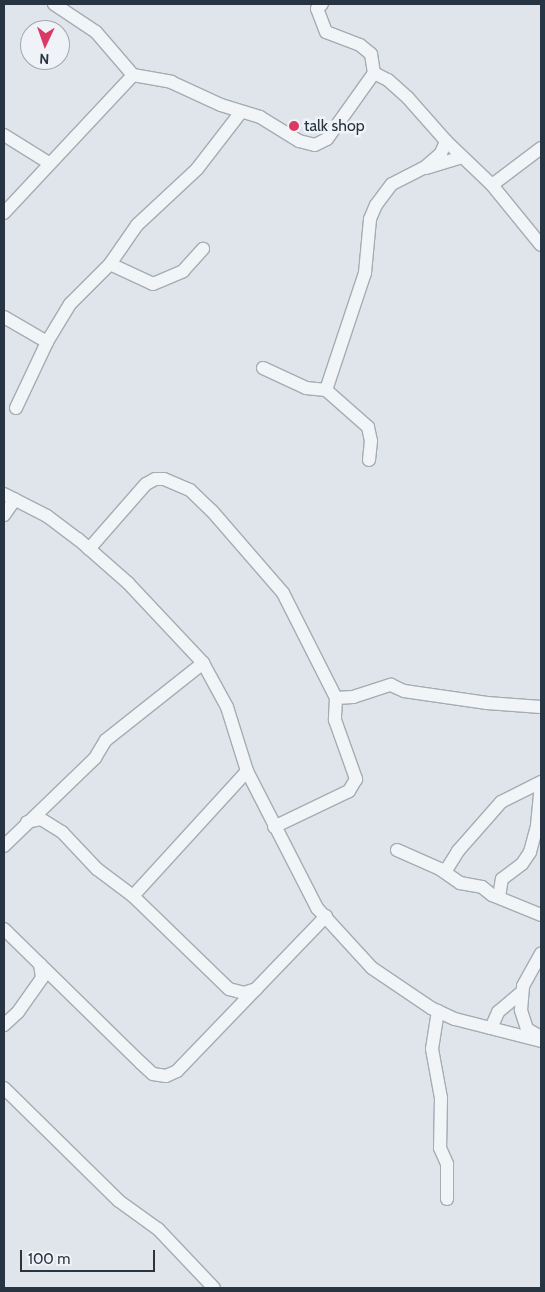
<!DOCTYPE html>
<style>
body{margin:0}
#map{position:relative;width:545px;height:1292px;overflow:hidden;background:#dfe5ea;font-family:Cabin,sans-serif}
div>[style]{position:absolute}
.roads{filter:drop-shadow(1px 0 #a4acb4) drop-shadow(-1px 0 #a4acb4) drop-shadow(0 1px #a4acb4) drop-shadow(0 -1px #a4acb4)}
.minor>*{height:12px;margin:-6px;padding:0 6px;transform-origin:6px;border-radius:6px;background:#f2f5f8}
.dots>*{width:14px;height:14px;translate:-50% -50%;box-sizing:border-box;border:2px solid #eff3f7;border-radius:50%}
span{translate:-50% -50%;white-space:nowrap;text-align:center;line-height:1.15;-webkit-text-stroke:5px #eff3f7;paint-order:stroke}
.poi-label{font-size:16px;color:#273442}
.left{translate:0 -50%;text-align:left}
.frame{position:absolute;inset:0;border:5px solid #273442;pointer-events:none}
.north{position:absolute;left:20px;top:20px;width:50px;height:50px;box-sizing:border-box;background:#eff3f7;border:1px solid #9fa7af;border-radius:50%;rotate:183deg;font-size:14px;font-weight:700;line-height:20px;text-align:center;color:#273442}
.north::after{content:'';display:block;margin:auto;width:18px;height:22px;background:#da3965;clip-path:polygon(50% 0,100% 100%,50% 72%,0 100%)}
.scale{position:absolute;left:20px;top:1250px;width:135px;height:22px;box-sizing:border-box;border:2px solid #273442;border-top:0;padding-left:6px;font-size:15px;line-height:18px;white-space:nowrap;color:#273442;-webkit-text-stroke:4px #eff3f7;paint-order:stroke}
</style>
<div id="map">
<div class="roads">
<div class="minor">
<div style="left:54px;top:4px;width:50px;rotate:33.7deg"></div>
<div style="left:96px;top:32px;width:57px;rotate:49.3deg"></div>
<div style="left:374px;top:73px;width:16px;rotate:27deg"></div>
<div style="left:388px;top:80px;width:27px;rotate:42deg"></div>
<div style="left:408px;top:98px;width:57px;rotate:48.5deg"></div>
<div style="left:446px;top:141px;width:64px;rotate:43.7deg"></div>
<div style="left:492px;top:185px;width:77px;rotate:50.8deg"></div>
<div style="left:133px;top:75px;width:39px;rotate:10deg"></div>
<div style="left:171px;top:82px;width:55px;rotate:24.7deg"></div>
<div style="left:221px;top:105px;width:41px;rotate:17.1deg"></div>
<div style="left:260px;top:117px;width:46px;rotate:31.6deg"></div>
<div style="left:299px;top:141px;width:16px;rotate:14deg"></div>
<div style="left:315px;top:145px;width:13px;rotate:-27deg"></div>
<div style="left:327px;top:139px;width:81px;rotate:-54.5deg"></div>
<div style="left:374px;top:73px;width:19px;rotate:-99deg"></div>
<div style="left:371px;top:54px;width:14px;rotate:-141deg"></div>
<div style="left:360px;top:45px;width:36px;rotate:-159deg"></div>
<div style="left:326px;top:32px;width:25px;rotate:-111deg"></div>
<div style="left:317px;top:9px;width:7px;rotate:-45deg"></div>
<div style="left:4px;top:135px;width:53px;rotate:31.9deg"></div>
<div style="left:426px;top:168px;width:37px;rotate:-17deg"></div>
<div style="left:492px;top:185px;width:61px;rotate:-37.1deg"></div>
<div style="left:4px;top:213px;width:189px;rotate:-46.9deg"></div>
<div style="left:110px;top:264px;width:47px;rotate:24.9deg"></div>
<div style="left:153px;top:284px;width:33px;rotate:-23deg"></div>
<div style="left:183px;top:271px;width:30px;rotate:-48deg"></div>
<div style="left:4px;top:317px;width:50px;rotate:30.2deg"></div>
<div style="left:263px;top:368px;width:47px;rotate:24.9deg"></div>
<div style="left:306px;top:388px;width:20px;rotate:6deg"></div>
<div style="left:326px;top:390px;width:123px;rotate:-71.6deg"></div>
<div style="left:365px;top:273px;width:54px;rotate:-84.7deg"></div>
<div style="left:370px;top:219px;width:15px;rotate:-67deg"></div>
<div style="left:376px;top:205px;width:26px;rotate:-53deg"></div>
<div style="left:392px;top:184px;width:36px;rotate:-27deg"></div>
<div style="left:424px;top:168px;width:23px;rotate:-41deg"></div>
<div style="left:441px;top:153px;width:13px;rotate:-67deg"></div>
<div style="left:326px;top:390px;width:56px;rotate:41.4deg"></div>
<div style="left:368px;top:427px;width:14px;rotate:78deg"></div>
<div style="left:371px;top:441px;width:19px;rotate:96deg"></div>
<div style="left:16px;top:408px;width:73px;rotate:-64.8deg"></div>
<div style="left:47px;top:342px;width:44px;rotate:-58.8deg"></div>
<div style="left:70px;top:304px;width:57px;rotate:-45deg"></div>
<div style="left:110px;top:264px;width:47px;rotate:-55.3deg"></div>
<div style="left:137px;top:225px;width:82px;rotate:-43deg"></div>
<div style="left:197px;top:169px;width:72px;rotate:-52.3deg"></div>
<div style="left:4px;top:494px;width:48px;rotate:27.1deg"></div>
<div style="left:47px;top:516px;width:39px;rotate:37deg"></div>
<div style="left:78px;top:539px;width:67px;rotate:41.3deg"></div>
<div style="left:128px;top:583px;width:110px;rotate:46.8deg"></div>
<div style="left:203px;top:663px;width:50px;rotate:61.4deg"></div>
<div style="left:227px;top:707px;width:67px;rotate:72.6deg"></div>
<div style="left:247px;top:771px;width:154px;rotate:62.9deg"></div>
<div style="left:317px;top:908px;width:81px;rotate:47.5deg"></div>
<div style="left:372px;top:968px;width:71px;rotate:34.1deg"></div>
<div style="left:431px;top:1008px;width:26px;rotate:25deg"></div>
<div style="left:455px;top:1019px;width:89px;rotate:14.3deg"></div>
<div style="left:4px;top:515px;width:19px;rotate:-55deg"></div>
<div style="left:89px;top:549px;width:86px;rotate:-48.8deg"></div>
<div style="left:146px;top:484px;width:10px;rotate:-29deg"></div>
<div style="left:155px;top:479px;width:9px"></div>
<div style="left:164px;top:479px;width:28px;rotate:23deg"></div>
<div style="left:190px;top:490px;width:30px;rotate:44deg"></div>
<div style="left:212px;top:511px;width:108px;rotate:49.1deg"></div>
<div style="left:283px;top:593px;width:118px;rotate:63.2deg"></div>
<div style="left:336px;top:698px;width:22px;rotate:93deg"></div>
<div style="left:335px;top:720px;width:63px;rotate:70.4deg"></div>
<div style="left:356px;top:779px;width:14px;rotate:120deg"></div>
<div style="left:349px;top:791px;width:83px;rotate:154.4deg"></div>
<div style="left:336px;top:698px;width:17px;rotate:-3deg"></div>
<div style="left:353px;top:697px;width:40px;rotate:-18deg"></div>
<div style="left:391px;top:685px;width:14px;rotate:25deg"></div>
<div style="left:404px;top:691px;width:84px;rotate:8.2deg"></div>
<div style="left:487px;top:703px;width:54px;rotate:4.2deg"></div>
<div style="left:27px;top:822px;width:14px;rotate:-12deg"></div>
<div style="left:41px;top:819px;width:25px;rotate:32deg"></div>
<div style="left:62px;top:832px;width:51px;rotate:46.6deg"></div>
<div style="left:97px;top:869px;width:45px;rotate:36.9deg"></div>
<div style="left:133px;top:896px;width:134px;rotate:44.1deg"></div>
<div style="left:229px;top:989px;width:16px;rotate:15deg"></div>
<div style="left:244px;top:993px;width:13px;rotate:-18deg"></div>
<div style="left:4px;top:846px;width:127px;rotate:-44deg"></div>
<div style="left:95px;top:758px;width:21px;rotate:-59deg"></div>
<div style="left:106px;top:740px;width:124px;rotate:-38.4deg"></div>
<div style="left:397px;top:850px;width:47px;rotate:23.8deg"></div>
<div style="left:440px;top:869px;width:24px;rotate:35deg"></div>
<div style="left:460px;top:883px;width:22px;rotate:10deg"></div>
<div style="left:482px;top:887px;width:13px;rotate:39deg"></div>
<div style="left:492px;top:895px;width:53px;rotate:22.2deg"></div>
<div style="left:445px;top:872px;width:25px;rotate:-58deg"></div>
<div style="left:458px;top:851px;width:65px;rotate:-48.7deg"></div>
<div style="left:501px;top:802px;width:45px;rotate:-26.6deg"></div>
<div style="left:133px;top:896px;width:169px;rotate:-47.6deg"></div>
<div style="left:499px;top:897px;width:18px;rotate:-81deg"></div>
<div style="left:502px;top:879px;width:25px;rotate:-37deg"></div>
<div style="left:522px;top:864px;width:14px;rotate:-56deg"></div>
<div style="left:530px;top:852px;width:28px;rotate:-75deg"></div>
<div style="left:537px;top:825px;width:41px;rotate:-84.4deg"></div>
<div style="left:4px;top:929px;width:192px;rotate:44.4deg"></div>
<div style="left:141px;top:1063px;width:16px;rotate:43deg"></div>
<div style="left:153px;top:1074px;width:13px;rotate:9deg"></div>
<div style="left:166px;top:1076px;width:12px;rotate:-24deg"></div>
<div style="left:177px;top:1071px;width:215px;rotate:-46.1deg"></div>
<div style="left:438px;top:1011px;width:38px;rotate:99deg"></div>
<div style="left:432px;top:1049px;width:50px;rotate:79.6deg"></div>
<div style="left:441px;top:1098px;width:50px;rotate:91.1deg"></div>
<div style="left:440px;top:1148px;width:17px;rotate:66deg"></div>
<div style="left:447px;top:1164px;width:35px;rotate:90deg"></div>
<div style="left:4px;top:1025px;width:19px;rotate:-43deg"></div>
<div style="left:18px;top:1012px;width:42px;rotate:-54.8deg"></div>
<div style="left:42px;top:978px;width:14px;rotate:-98deg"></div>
<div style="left:491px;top:1028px;width:17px;rotate:-66deg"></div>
<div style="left:498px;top:1012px;width:31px;rotate:-40deg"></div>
<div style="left:539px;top:1036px;width:14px;rotate:-150deg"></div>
<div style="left:527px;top:1029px;width:20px;rotate:-108deg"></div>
<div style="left:521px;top:1010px;width:24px;rotate:-85deg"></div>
<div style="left:523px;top:986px;width:37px;rotate:-61deg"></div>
<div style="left:4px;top:1088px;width:161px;rotate:44.5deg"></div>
<div style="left:119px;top:1201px;width:48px;rotate:35.7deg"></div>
<div style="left:158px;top:1229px;width:81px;rotate:46.5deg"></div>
</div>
</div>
<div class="dots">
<div style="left:294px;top:126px;background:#da3965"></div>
</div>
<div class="poi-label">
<span class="left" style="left:304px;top:126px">talk shop</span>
</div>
<div class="frame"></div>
<div class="north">N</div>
<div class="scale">100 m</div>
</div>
